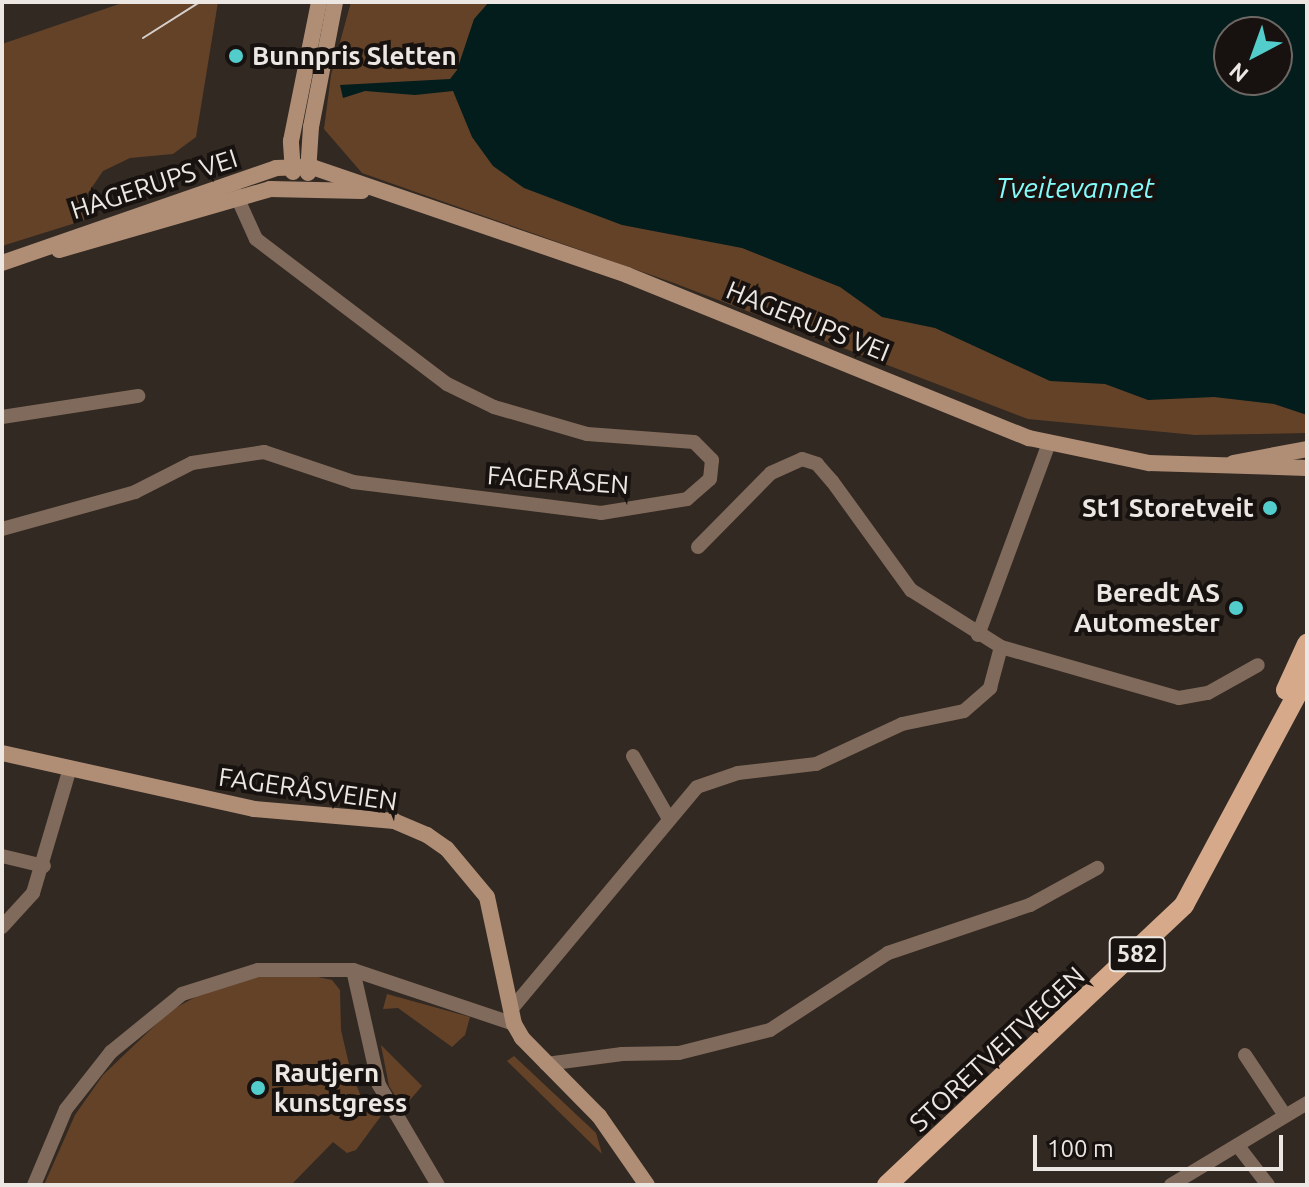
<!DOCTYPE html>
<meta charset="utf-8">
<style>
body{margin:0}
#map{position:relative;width:1309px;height:1187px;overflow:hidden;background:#322922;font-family:Ubuntu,sans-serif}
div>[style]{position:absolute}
.green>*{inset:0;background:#644228}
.water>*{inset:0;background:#031c1c}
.street>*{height:14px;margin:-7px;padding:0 7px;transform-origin:7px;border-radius:7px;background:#806a5b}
.secondary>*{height:16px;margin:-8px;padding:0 8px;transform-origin:8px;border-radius:8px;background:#b08e76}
.primary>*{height:20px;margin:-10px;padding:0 10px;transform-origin:10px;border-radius:10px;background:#d5a98a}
.tram>*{height:2px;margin:-1px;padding:0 1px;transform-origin:1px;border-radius:1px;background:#d6d0cc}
.dots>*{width:22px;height:22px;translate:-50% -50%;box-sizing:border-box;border:4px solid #17120f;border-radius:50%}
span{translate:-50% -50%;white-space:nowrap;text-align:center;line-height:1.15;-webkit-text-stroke:8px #17120f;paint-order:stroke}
.shield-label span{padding:2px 6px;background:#17120f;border:2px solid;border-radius:6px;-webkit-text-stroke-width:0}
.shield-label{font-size:24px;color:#ede7e3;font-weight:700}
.poi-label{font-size:26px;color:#ede7e3;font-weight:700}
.left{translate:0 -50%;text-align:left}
.right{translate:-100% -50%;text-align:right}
.street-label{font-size:26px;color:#ede7e3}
.water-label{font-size:28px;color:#83fbfa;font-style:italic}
.frame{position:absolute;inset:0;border:4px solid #ede7e3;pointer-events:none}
.north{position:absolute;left:1213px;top:16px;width:80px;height:80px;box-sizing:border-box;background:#17120f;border:2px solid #6d6764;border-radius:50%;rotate:221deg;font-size:22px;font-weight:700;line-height:32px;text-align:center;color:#ede7e3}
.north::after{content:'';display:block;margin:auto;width:28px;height:36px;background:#52cdcc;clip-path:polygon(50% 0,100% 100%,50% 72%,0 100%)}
.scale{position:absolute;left:1033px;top:1135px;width:250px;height:36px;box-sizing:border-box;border:4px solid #ede7e3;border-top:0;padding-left:10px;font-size:24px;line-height:28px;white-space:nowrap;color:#ede7e3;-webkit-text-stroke:6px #17120f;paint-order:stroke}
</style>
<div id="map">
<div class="green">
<div style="clip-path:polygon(125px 2px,218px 2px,196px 137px,173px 154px,130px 158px,103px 171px,86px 196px,85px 220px,2px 246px,2px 44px)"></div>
<div style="clip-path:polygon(evenodd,351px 2px,1307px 2px,1307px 433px,1195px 435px,1028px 419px,674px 283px,362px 173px,324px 129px,331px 75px,351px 2px,1229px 32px,1277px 32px,1277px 80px,1229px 80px,1229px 32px)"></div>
<div style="clip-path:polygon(304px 974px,332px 980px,340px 990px,341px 1030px,351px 1073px,364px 1103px,381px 1116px,356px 1150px,347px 1153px,333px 1142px,291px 1185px,44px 1185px,75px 1115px,103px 1075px,170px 1011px,208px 990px,255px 976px)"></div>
<div style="clip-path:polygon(387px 994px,470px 1017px,465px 1035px,452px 1047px,398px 1008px,383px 1009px)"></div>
<div style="clip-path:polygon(381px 1045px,422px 1086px,403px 1108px,389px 1086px)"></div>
<div style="clip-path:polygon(514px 1056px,596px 1133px,602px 1154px,507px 1061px)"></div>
</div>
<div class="water">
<div style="clip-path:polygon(evenodd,489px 2px,1307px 2px,1307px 415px,1274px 404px,1214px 397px,1148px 400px,1105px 384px,1050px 381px,935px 328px,882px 317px,840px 287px,742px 248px,622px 225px,524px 188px,493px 166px,472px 137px,453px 91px,415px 95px,365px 91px,343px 98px,340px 85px,450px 79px,457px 70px,474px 19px,489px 2px,1229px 32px,1277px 32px,1277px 80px,1229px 80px,1229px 32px)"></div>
</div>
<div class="street">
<div style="left:2px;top:417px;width:138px;rotate:-8.8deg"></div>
<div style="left:2px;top:529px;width:138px;rotate:-15.5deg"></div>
<div style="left:135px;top:492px;width:64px;rotate:-27deg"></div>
<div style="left:192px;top:463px;width:73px;rotate:-8.7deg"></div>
<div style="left:264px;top:452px;width:94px;rotate:18.6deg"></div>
<div style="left:353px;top:482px;width:250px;rotate:7.1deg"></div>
<div style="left:601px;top:513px;width:87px;rotate:-9.2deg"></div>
<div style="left:687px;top:499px;width:30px;rotate:-41deg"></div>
<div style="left:710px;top:479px;width:19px;rotate:-84deg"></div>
<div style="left:712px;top:460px;width:25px;rotate:-135deg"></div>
<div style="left:694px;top:442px;width:107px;rotate:-175.7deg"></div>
<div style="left:587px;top:434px;width:97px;rotate:-163.8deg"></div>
<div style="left:494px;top:407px;width:52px;rotate:-153.9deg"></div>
<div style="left:447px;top:384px;width:240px;rotate:-142.8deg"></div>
<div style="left:256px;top:239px;width:56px;rotate:-114.3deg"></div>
<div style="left:698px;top:547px;width:104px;rotate:-45.4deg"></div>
<div style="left:771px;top:473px;width:34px;rotate:-24deg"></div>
<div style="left:802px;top:459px;width:16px;rotate:18deg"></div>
<div style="left:817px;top:464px;width:23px;rotate:49deg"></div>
<div style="left:832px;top:481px;width:135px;rotate:54.1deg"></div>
<div style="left:911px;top:590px;width:107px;rotate:32.3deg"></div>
<div style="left:1001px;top:647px;width:185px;rotate:16deg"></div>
<div style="left:1179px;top:698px;width:29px;rotate:-10deg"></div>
<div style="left:1208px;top:693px;width:57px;rotate:-29.2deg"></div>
<div style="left:978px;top:635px;width:205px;rotate:-69.7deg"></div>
<div style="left:633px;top:756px;width:70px;rotate:60.2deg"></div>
<div style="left:2px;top:856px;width:43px;rotate:13.4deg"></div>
<div style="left:2px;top:927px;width:46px;rotate:-47.6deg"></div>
<div style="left:33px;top:893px;width:130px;rotate:-73.5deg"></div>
<div style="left:353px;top:970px;width:118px;rotate:77.3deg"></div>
<div style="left:379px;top:1085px;width:116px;rotate:59.5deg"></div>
<div style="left:514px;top:1006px;width:285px;rotate:-50.1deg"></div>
<div style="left:697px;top:787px;width:43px;rotate:-18.9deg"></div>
<div style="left:738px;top:773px;width:79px;rotate:-6.6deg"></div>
<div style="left:816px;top:764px;width:95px;rotate:-24.9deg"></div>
<div style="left:902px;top:724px;width:63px;rotate:-11.8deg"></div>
<div style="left:964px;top:711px;width:35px;rotate:-41deg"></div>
<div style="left:990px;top:688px;width:42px;rotate:-75deg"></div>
<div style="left:1245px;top:1055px;width:71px;rotate:56.5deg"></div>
<div style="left:546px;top:1064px;width:77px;rotate:-7.5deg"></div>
<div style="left:622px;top:1054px;width:57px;rotate:-1deg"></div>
<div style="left:679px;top:1053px;width:94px;rotate:-14.2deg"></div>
<div style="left:770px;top:1030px;width:141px;rotate:-33.1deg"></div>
<div style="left:888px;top:953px;width:150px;rotate:-18.7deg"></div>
<div style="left:1030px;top:905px;width:77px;rotate:-28.9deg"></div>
<div style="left:1238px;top:1146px;width:49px;rotate:52.4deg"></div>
<div style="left:34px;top:1185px;width:82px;rotate:-67.2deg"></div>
<div style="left:66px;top:1109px;width:73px;rotate:-51.7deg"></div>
<div style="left:111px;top:1052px;width:92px;rotate:-39.2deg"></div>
<div style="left:182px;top:994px;width:80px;rotate:-17.5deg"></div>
<div style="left:258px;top:970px;width:95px"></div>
<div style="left:353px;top:970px;width:170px;rotate:18.5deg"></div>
<div style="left:1171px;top:1185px;width:159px;rotate:-31.1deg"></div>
</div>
<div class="secondary">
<div style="left:293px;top:172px;width:31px;rotate:-94deg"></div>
<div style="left:291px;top:141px;width:142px;rotate:-78.6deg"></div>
<div style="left:308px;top:173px;width:46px;rotate:-86.3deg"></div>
<div style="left:311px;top:127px;width:127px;rotate:-79.1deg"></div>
<div style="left:59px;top:250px;width:220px;rotate:-16.1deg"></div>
<div style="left:270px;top:189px;width:92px;rotate:1.2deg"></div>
<div style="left:2px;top:263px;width:290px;rotate:-19.1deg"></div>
<div style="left:276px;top:168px;width:36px;rotate:-2deg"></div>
<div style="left:312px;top:167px;width:333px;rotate:18.9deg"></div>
<div style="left:627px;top:275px;width:434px;rotate:22.1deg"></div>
<div style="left:1029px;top:438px;width:123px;rotate:11.8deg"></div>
<div style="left:1149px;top:463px;width:158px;rotate:1.8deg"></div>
<div style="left:1233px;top:463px;width:75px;rotate:-10.7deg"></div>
<div style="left:2px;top:753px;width:258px;rotate:12.5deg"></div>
<div style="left:254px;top:809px;width:141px;rotate:4.9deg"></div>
<div style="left:394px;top:821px;width:36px;rotate:23deg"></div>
<div style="left:427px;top:835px;width:24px;rotate:35deg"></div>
<div style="left:447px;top:849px;width:62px;rotate:50.2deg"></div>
<div style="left:487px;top:897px;width:130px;rotate:78deg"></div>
<div style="left:514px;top:1024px;width:16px;rotate:60deg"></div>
<div style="left:522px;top:1038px;width:110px;rotate:45.4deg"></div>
<div style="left:599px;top:1116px;width:84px;rotate:55.2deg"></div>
</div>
<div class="primary">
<div style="left:1286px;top:690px;width:51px;rotate:-65.5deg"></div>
<div style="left:887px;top:1185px;width:408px;rotate:-43.3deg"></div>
<div style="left:1184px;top:905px;width:260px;rotate:-61.8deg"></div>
</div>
<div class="tram">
<div style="left:143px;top:38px;width:67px;rotate:-32.3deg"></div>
</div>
<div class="dots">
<div style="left:236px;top:56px;background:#52cdcc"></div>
<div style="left:1270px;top:508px;background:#52cdcc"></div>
<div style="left:1236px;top:608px;background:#52cdcc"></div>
<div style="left:258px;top:1088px;background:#52cdcc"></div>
</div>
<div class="shield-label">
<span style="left:1137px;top:954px">582</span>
</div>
<div class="poi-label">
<span class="left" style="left:252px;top:56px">Bunnpris Sletten</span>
<span class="right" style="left:1254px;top:508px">St1 Storetveit</span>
<span class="right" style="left:1220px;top:608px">Beredt AS<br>Automester</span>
<span class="left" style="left:274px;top:1088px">Rautjern<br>kunstgress</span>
</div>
<div class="street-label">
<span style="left:154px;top:184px;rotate:-18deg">HAGERUPS VEI</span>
<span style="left:808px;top:321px;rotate:22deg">HAGERUPS VEI</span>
<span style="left:558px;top:480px;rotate:4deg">FAGERÅSEN</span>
<span style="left:308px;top:789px;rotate:8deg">FAGERÅSVEIEN</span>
<span style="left:997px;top:1049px;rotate:-43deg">STORETVEITVEGEN</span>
</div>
<div class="water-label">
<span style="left:1075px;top:188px">Tveitevannet</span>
</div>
<div class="frame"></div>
<div class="north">N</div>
<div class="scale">100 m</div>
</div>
